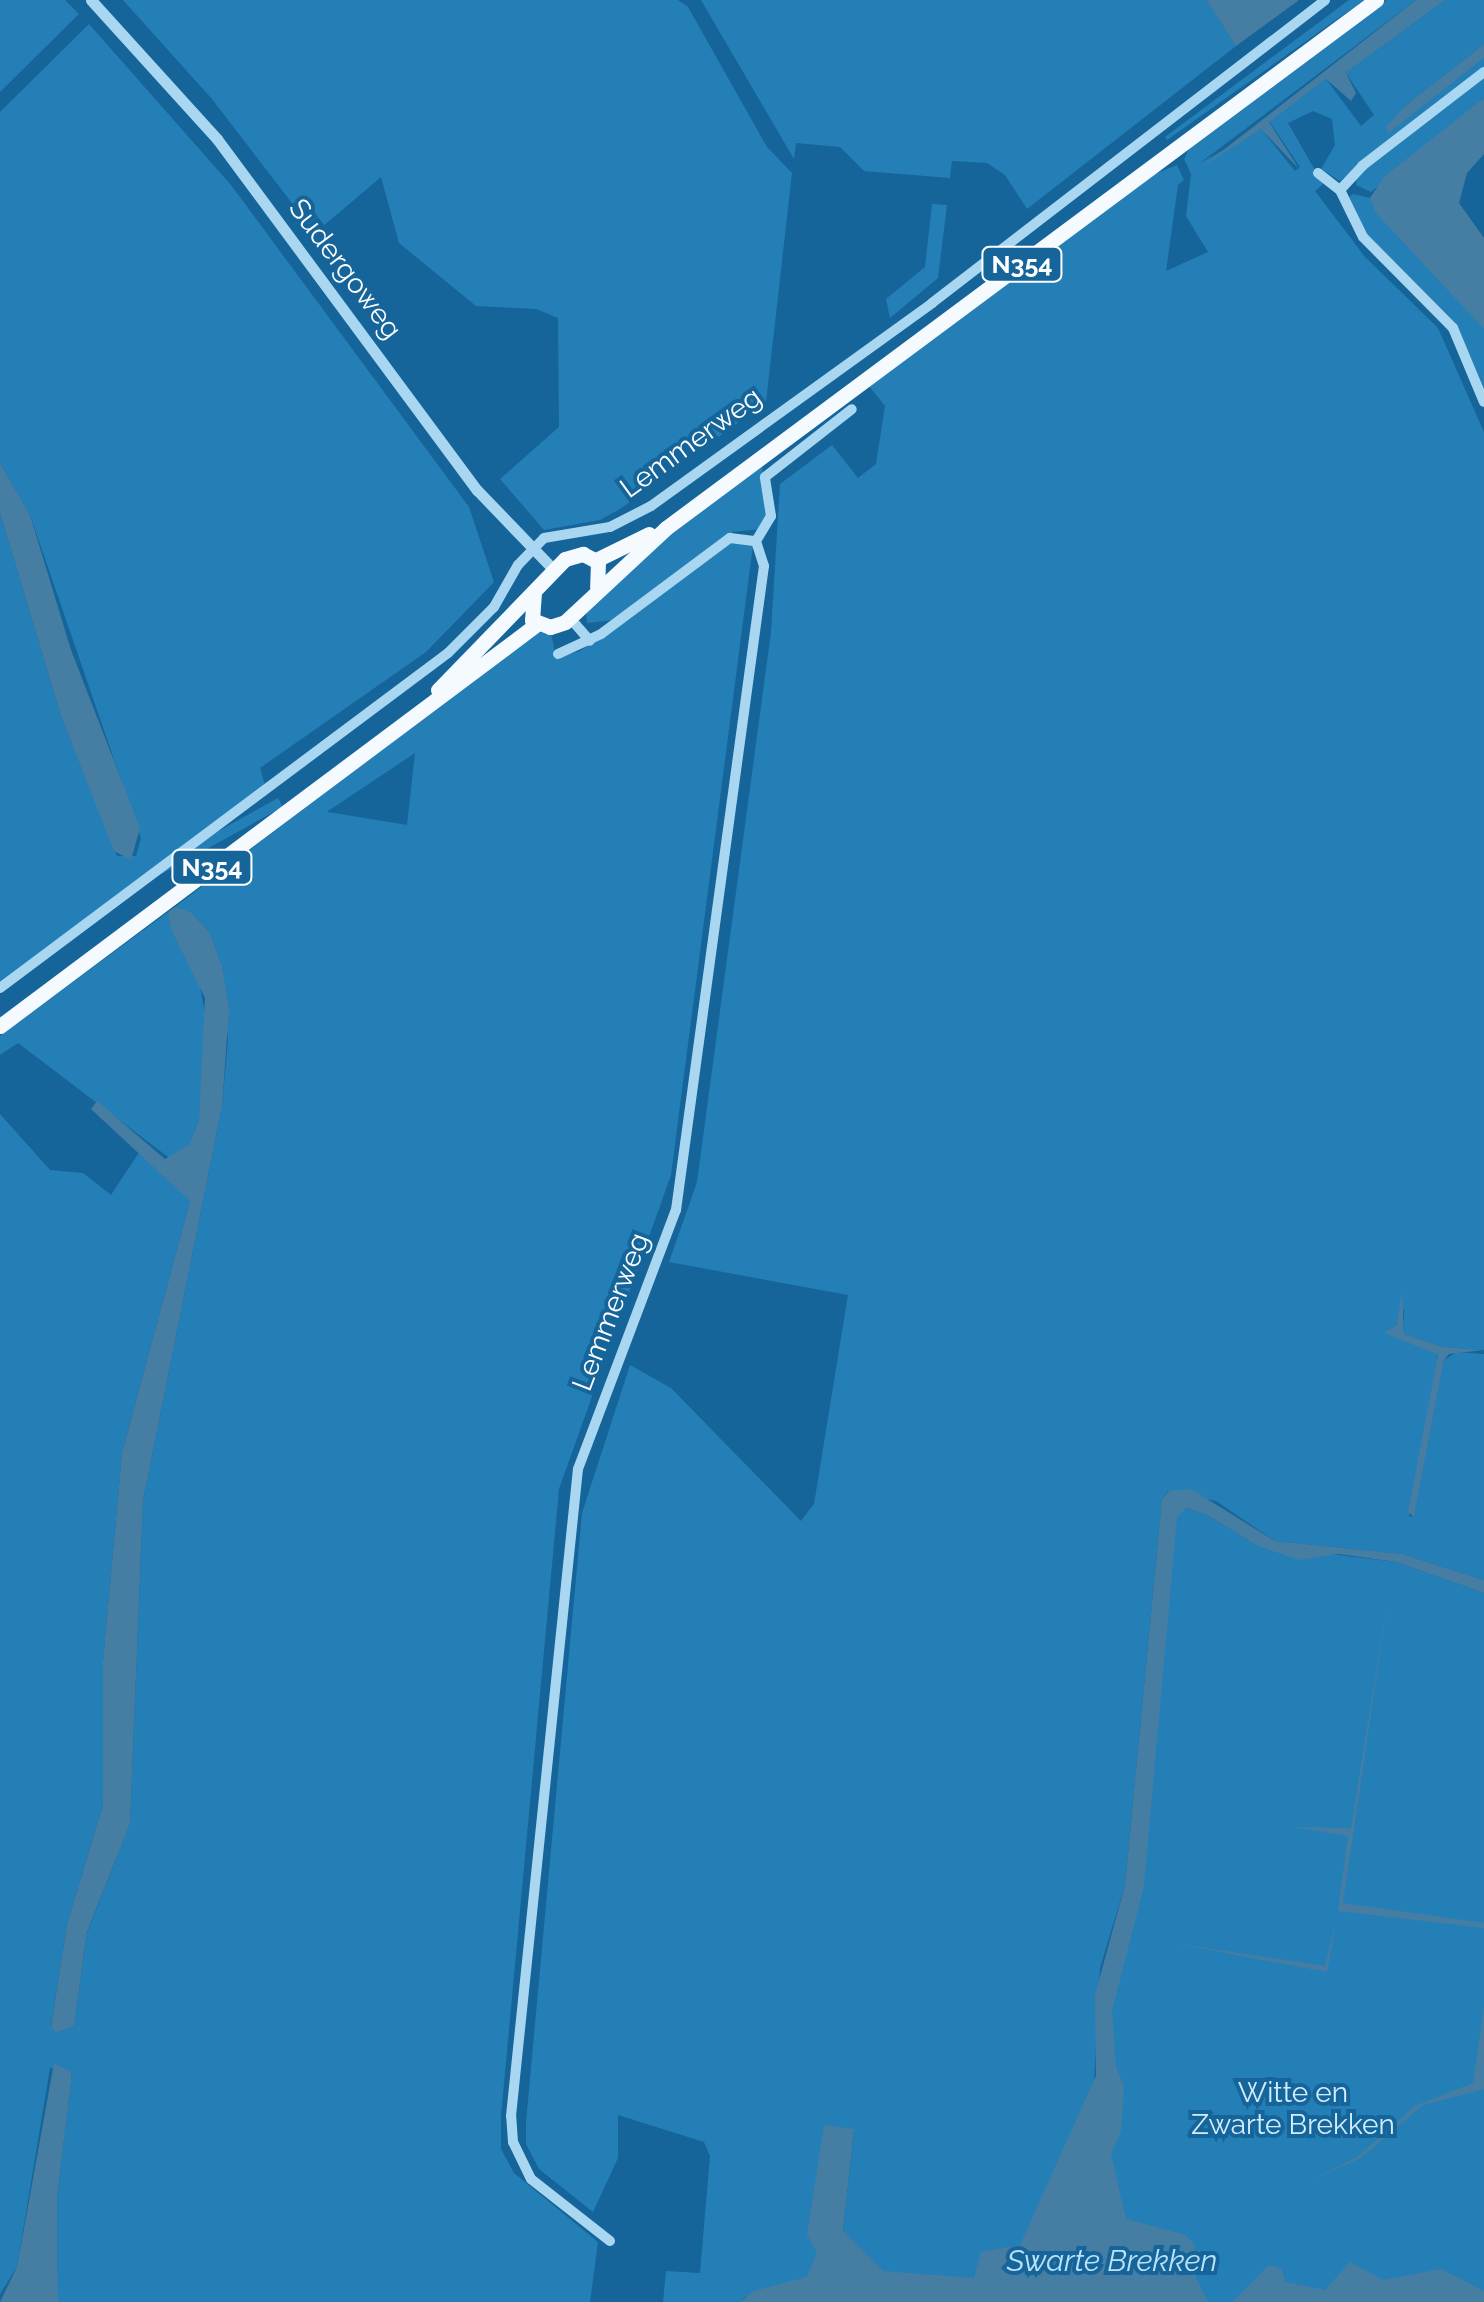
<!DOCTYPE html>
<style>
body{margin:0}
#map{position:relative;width:1484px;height:2302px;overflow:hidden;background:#15659a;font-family:Raleway,sans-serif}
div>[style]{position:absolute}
.green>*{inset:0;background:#247fb7;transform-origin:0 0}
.water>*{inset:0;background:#467ea3}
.minor>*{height:10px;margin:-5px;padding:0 5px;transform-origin:5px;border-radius:5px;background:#a9d7f2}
.tertiary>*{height:11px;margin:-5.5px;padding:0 5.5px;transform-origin:5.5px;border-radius:5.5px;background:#a9d7f2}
.primary>*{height:15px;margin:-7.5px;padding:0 7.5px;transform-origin:7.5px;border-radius:7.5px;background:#f5faff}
span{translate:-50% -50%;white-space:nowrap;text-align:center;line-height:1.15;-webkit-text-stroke:8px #15659a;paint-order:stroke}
.shield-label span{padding:2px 8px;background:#15659a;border:2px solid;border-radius:8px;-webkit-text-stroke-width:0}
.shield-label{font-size:25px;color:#fff;font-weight:700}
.street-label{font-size:28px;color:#fff}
.park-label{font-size:28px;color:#d1ecfd}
.water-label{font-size:30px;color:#bae2f9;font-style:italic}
</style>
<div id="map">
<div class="green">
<div style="clip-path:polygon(0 0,65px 0,79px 14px,0 92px)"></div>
<div style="clip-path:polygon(123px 0,678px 0,688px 7px,767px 147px,792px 173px,766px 402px,620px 509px,600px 520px,544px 530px,500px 479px,559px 427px,558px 318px,536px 309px,476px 306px,399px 243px,381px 177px,315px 233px,212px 99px)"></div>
<div style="clip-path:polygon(701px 0,1206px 0,1236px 46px,1027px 209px,1005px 175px,987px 163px,952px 161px,950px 178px,864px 171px,840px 147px,796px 143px,794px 159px)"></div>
<div style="clip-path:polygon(1349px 0,1364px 0,1167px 140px,1165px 137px)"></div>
<div style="clip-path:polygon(evenodd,1387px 0,1416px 0,1200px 163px,1261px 129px,1295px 171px,1300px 167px,1269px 121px,1326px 79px,1361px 126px,1374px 115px,1346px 73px,1445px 0,1484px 0,1484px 44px,1405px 106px,1390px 132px,1484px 58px,1484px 69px,1340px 181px,1321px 169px,1335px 145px,1332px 119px,1313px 111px,1288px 123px,1323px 184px,1315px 191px,1365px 257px,1438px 328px,1484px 432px,1484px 1350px,1443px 1347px,1404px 1334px,1404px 1309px,1395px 1328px,1385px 1333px,1438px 1355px,1409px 1517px,1414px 1516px,1444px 1360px,1457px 1352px,1484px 1354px,1484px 1580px,1402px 1554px,1275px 1541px,1216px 1501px,1168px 1491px,1162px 1499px,1125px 1885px,1100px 1968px,1094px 2085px,1109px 2012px,1174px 1513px,1186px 1508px,1207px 1515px,1256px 1545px,1396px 1562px,1484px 1593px,1484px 2302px,747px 2302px,746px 2296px,740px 2302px,663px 2302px,666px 2271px,700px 2273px,710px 2156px,704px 2142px,618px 2115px,618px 2158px,593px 2212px,539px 2169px,526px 2144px,526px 2122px,582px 1513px,630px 1365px,671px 1388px,801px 1521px,814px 1504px,848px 1295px,669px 1262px,697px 1182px,771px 632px,780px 484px,832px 445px,858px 478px,876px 464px,885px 406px,869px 386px,1152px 175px,1177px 165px,1184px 180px,1178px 185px,1166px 271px,1208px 252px,1186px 216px,1191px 174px,1184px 159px,1190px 147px,1387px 0,854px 2130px,843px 2231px,813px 2230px,854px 2130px)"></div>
<div style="clip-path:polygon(89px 24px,231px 185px,469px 507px,494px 582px,426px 652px,260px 768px,265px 785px,0 983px,0 513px,61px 716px,117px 856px,136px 856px,141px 838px,30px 515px,0 463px,0 112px)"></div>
<div style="clip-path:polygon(1484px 77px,1484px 98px,1371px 192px,1356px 185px,1357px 175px)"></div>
<div style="clip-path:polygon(1353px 194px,1370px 198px,1402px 241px,1472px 308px,1484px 329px,1484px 394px,1456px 326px,1366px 235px,1347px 199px)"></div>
<div style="clip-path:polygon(932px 204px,947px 205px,938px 278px,890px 318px,886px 299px,925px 267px)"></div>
<div style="clip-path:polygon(762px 465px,768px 514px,761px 529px,732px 532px,613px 620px,587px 623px,586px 609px,638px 558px)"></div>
<div style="clip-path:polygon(evenodd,734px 541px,753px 545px,671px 1175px,559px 1489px,501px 2116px,501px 2149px,514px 2173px,598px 2242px,590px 2302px,58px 2302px,57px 2198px,72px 2073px,50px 2068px,17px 2267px,0 2294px,0 1114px,50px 1170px,83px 1173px,111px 1195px,140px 1151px,190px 1201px,122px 1453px,103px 1661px,103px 1805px,67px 1924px,51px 2026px,56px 2033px,74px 2026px,87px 1933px,130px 1824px,143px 1501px,222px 1106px,228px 1040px,222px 966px,210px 933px,191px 912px,175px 907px,536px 632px,551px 633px,556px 658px,580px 651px,734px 541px,415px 753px,407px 825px,328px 812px,328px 811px,415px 753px)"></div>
<div style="left:278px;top:798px;width:10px;height:347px;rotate:61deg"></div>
<div style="clip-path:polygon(168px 912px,198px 976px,206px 1018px,199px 1120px,189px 1145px,172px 1160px,18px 1043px,0 1055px,0 1036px)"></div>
</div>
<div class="water">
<div style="clip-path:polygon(1206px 0,1299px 0,1236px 46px)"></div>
<div style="clip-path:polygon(1416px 0,1445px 0,1346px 73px,1356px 93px,1351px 101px,1326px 79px,1269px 122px,1299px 169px,1261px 129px,1199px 169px)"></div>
<div style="clip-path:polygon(1484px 44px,1484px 58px,1389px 133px,1386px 127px,1405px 106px)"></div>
<div style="clip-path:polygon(1484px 98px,1484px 154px,1467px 173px,1459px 203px,1484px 238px,1484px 329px,1376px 213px,1370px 198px,1384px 177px)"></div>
<div style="clip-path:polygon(0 463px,30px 515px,71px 650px,140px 828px,131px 860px,114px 851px,61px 716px,0 513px)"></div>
<div style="clip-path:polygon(175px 907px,191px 912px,210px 933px,222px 966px,229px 1010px,222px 1106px,143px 1501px,130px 1824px,87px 1932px,74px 2026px,56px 2033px,51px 2027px,67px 1924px,103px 1805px,103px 1661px,122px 1453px,190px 1201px,91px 1109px,97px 1101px,165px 1159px,189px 1145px,199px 1120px,205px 998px,172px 931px,168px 912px)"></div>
<div style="clip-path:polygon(1402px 1290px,1404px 1334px,1443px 1347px,1484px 1350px,1449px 1354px,1444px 1360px,1414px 1517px,1408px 1512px,1438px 1355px,1384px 1333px,1397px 1325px)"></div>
<div style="clip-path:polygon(1191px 1489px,1275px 1541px,1402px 1554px,1484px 1580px,1484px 1593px,1396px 1562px,1339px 1554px,1299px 1560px,1256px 1545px,1207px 1515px,1186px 1508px,1177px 1517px,1144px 1886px,1112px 2011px,1116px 2067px,1124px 2087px,1121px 2131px,1111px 2154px,1126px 2219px,1185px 2235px,1195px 2245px,1192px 2270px,1208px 2302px,740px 2302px,753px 2291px,807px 2277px,817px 2252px,807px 2235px,824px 2125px,854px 2129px,843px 2231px,883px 2271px,974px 2278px,981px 2252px,1020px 2245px,1096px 2076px,1095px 1995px,1125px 1885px,1162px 1499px,1169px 1491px)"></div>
<div style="clip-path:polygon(1389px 1591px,1343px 1903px,1484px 1923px,1484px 1928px,1338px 1911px,1348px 1836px,1292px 1827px,1351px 1828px)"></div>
<div style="clip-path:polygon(1336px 1921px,1327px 1972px,1172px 1943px,1325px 1966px)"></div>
<div style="clip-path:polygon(1484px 2006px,1484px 2089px,1423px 2105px,1361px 2158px,1311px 2180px,1357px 2157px,1415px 2106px,1473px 2083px)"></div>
<div style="clip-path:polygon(54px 2063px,72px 2073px,57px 2198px,58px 2302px,0 2302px,17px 2267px)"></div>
<div style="clip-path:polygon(1350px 2262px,1383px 2280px,1441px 2269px,1484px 2291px,1484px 2302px,1232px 2302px,1269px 2265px,1282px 2269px,1285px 2282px,1325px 2290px)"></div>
</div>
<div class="minor">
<div style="left:1318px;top:173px;width:28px;rotate:38deg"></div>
<div style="left:1340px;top:190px;width:33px;rotate:-47deg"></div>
<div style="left:1362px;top:166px;width:154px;rotate:-37.6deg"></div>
<div style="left:1340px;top:190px;width:52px;rotate:63.9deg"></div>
<div style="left:1363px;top:237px;width:128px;rotate:45.3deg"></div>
<div style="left:1453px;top:328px;width:80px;rotate:67.3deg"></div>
<div style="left:570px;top:618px;width:30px;rotate:49deg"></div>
<div style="left:558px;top:654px;width:47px;rotate:-24.9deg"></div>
<div style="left:601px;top:634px;width:161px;rotate:-36.7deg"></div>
<div style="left:730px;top:538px;width:26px;rotate:7deg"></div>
<div style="left:0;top:988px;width:559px;rotate:-36.79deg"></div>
<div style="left:448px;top:653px;width:65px;rotate:-45deg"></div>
<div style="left:494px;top:607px;width:48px;rotate:-60.3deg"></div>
<div style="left:518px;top:565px;width:37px;rotate:-46deg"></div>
<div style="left:544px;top:538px;width:67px;rotate:-9.5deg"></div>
<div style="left:610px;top:527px;width:46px;rotate:-27.1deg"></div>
<div style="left:651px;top:506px;width:347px;rotate:-35.8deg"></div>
<div style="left:932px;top:303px;width:496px;rotate:-37.6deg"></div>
<div style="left:610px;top:2241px;width:100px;rotate:-141.9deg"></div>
<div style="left:531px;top:2179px;width:41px;rotate:-115.9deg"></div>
<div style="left:513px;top:2142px;width:26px;rotate:-94deg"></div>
<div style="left:511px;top:2116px;width:650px;rotate:-84.09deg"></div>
<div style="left:578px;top:1469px;width:277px;rotate:-69.3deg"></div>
<div style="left:676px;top:1210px;width:650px;rotate:-82.22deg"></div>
<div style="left:764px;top:566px;width:26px;rotate:-108deg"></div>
<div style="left:756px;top:541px;width:29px;rotate:-59deg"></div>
<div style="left:771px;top:516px;width:39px;rotate:-99deg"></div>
<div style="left:765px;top:477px;width:110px;rotate:-38deg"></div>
</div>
<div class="tertiary">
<div style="left:91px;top:0;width:188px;rotate:47.8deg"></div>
<div style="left:217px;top:139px;width:437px;rotate:53.5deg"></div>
<div style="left:477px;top:490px;width:111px;rotate:46.1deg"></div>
</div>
<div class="primary">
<div style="left:596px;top:560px;width:59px;rotate:-26.1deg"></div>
<div style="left:534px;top:592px;width:28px;rotate:94deg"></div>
<div style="left:532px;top:620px;width:19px;rotate:21deg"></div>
<div style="left:550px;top:627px;width:16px;rotate:-18deg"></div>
<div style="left:565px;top:622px;width:138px;rotate:-42.9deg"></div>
<div style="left:666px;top:528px;width:885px;rotate:-36.64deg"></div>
<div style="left:438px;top:690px;width:182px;rotate:-45.9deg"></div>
<div style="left:565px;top:559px;width:19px;rotate:-16deg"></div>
<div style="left:583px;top:554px;width:17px;rotate:28deg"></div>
<div style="left:598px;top:562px;width:25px;rotate:92deg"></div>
<div style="left:0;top:1026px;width:671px;rotate:-36.82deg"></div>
</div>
<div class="shield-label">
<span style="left:1022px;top:264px">N354</span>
<span style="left:212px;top:867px">N354</span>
</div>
<div class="street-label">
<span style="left:345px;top:269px;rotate:53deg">Sudergoweg</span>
<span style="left:691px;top:443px;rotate:-36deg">Lemmerweg</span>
<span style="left:611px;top:1312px;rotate:-69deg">Lemmerweg</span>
</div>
<div class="park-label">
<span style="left:1293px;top:2109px">Witte en<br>Zwarte Brekken</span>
</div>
<div class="water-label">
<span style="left:1112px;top:2261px">Swarte Brekken</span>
</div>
</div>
